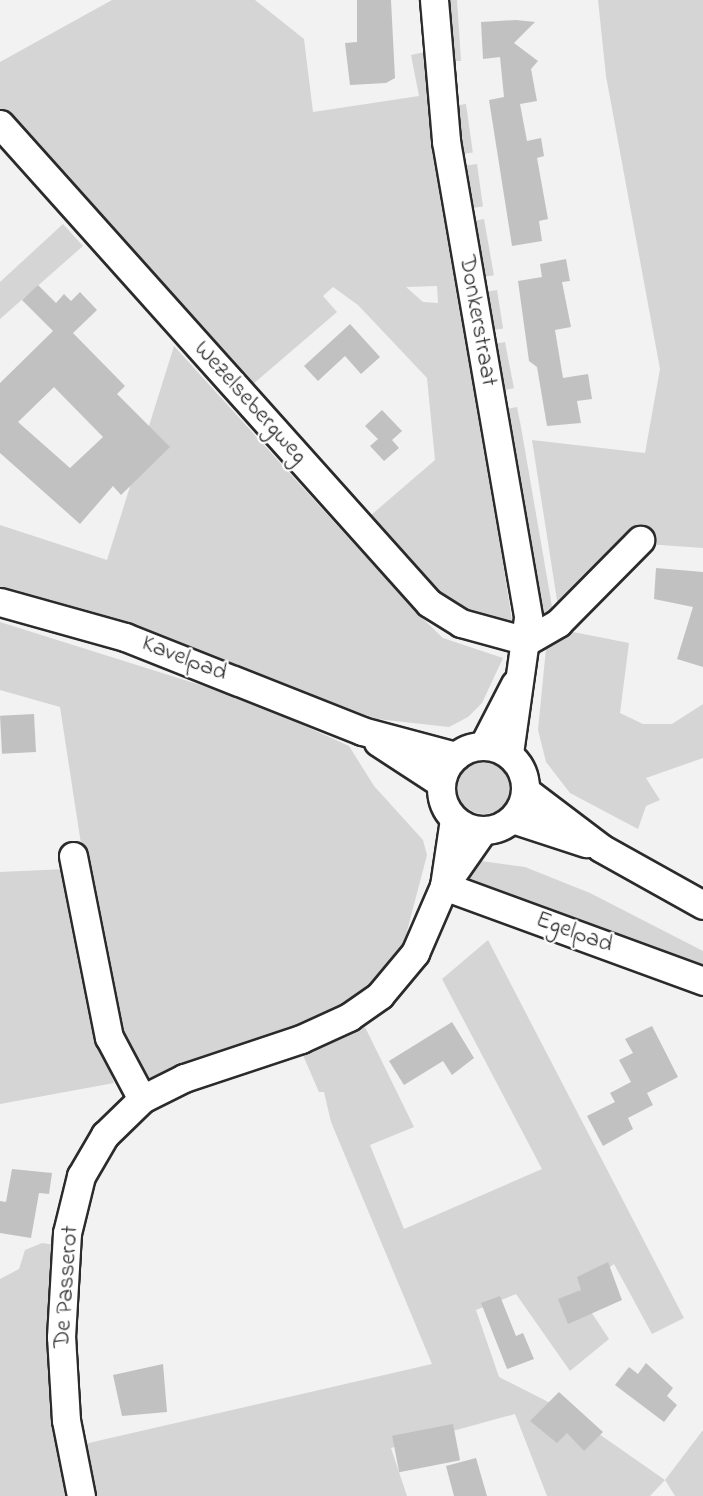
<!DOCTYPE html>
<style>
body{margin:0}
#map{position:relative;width:703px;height:1496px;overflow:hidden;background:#f2f2f2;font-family:"Indie Flower",sans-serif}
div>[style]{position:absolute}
.green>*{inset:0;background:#d5d5d5;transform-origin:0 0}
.round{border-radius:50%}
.building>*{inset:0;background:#c1c1c1;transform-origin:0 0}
.roads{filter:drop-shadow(2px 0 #2b2b2b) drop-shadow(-2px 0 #2b2b2b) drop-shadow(0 2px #2b2b2b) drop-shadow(0 -2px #2b2b2b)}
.minor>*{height:27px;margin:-13.5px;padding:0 13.5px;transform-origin:13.5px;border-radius:13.5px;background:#fff}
.minor>.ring{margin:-13.5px;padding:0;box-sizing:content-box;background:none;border:27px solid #fff;border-radius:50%}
span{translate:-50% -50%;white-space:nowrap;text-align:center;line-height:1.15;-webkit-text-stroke:4.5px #fff;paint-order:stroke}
.street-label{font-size:24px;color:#2b2b2b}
</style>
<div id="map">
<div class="green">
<div style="clip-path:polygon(evenodd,112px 0,255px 0,304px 39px,313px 112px,419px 96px,411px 55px,425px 52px,512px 621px,455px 612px,363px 522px,435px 460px,427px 378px,358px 305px,333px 287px,323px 296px,337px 312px,246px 390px,0 116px,0 62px,112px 0,437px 286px,438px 303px,423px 302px,406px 287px,437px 286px)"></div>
<div style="clip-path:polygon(443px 0,457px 0,461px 61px,445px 61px)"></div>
<div style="clip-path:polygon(598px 0,703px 0,703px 548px,646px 544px,559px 613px,532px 440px,645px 453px,660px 369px,606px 76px)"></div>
<div style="left:466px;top:104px;width:49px;height:11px;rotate:82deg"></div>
<div style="left:477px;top:164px;width:43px;height:18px;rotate:82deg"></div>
<div style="left:484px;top:219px;width:57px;height:14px;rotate:80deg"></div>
<div style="clip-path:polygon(63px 224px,83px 246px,0 319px,0 282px)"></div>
<div style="left:497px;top:290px;width:39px;height:11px;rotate:81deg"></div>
<div style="left:505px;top:342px;width:47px;height:15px;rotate:79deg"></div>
<div style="clip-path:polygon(174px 346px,415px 611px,443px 638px,503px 658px,482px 703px,468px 717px,449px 727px,377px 719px,199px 654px,0 591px,0 525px,107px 560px)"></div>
<div style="clip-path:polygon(517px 407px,521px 427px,554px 618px,540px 616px,501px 410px)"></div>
<div style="clip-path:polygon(0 622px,248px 700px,349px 746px,374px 786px,423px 840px,427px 855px,401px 954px,358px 1005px,138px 1099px,100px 968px,60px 707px,0 690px)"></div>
<div style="clip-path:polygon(563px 630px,629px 643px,620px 713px,643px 724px,672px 724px,703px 704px,703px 758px,646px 778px,660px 800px,646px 806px,638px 829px,570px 793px,546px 762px,538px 730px,547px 638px)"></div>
<div class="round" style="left:457px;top:760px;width:54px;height:54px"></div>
<div style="clip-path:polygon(481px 861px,525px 867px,590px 893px,703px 951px,703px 967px,467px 881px,471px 868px)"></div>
<div style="clip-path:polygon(66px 869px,93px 1019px,114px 1083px,0 1104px,0 872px)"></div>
<div style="clip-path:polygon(488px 940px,684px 1318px,652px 1334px,614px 1264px,578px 1292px,609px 1339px,570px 1371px,516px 1294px,476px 1310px,499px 1377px,566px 1411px,665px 1480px,703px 1430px,703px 1496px,675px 1496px,665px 1480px,650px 1496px,547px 1496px,515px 1414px,391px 1448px,407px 1496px,91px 1496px,80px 1445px,432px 1364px,331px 1122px,324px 1092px,319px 1092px,302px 1053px,365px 1027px,414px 1127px,370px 1145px,404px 1229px,542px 1169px,442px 979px)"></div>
<div style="clip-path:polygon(42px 1243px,62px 1246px,72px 1496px,0 1496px,0 1279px,19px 1269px,25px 1250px)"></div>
</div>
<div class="building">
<div style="clip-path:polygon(357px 0,391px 0,395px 78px,386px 83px,350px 85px,345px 43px,357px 42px)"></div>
<div style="clip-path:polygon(516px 20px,535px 22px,514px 43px,538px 61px,531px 69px,537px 101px,520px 104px,527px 141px,541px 138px,544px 156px,537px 158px,548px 219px,539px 221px,542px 241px,512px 246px,489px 100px,504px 97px,500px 57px,483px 59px,481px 22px)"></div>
<div style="clip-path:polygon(566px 259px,570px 281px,562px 282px,571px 327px,555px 330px,563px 378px,588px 374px,592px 399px,577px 401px,581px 423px,547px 426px,537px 367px,529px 361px,518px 281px,542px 277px,540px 264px)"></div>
<div style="clip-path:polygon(evenodd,38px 285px,56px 303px,64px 294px,71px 301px,80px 292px,97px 310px,73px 333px,125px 386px,117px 394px,170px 447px,121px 495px,113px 486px,80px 524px,0 453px,0 383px,53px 331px,22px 300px,38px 285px,54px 387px,103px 437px,70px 468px,18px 422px,54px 387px)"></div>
<div style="clip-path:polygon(350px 324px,380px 357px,361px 374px,345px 356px,318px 381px,304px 366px)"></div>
<div style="clip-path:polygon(382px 410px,402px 431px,392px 440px,399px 448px,384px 461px,370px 446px,378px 439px,365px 426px)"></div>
<div style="clip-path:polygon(656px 568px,703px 572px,703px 667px,677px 659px,693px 607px,654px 599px)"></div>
<div style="left:34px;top:714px;width:38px;height:34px;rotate:87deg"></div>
<div style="clip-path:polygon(452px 1022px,474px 1058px,452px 1075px,443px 1061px,404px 1085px,389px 1061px)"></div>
<div style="clip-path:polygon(652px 1026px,678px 1077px,647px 1093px,653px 1105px,628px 1118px,633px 1129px,603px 1146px,587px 1116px,615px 1102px,610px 1093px,631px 1082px,619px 1060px,633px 1053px,625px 1039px)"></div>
<div style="clip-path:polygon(12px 1169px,52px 1173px,49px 1194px,39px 1193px,31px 1238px,0 1233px,0 1201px,6px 1202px)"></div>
<div style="clip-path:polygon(608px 1262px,622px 1300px,568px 1324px,558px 1299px,581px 1290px,577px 1277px)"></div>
<div style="clip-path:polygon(500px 1296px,516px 1336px,523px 1333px,534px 1359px,507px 1369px,481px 1303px)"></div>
<div style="clip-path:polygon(646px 1363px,673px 1388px,667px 1396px,677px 1405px,664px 1422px,615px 1385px,629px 1367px,638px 1374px)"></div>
<div style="clip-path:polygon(163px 1364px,167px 1412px,122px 1416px,113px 1375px)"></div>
<div style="clip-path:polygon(559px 1392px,603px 1432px,584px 1451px,567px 1433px,557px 1443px,530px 1421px)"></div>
<div style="left:453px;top:1424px;width:37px;height:62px;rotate:79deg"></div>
<div style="clip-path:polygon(476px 1458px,487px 1496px,454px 1496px,446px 1466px)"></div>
</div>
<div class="roads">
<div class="minor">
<div style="left:434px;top:0;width:142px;rotate:85.1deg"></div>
<div style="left:446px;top:141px;width:484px;rotate:80.2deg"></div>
<div style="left:528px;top:618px;width:137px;rotate:98deg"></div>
<div style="left:0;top:124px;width:643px;rotate:48.15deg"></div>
<div style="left:429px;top:603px;width:38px;rotate:32deg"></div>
<div style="left:461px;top:623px;width:68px;rotate:15.3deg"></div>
<div style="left:0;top:602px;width:130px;rotate:15.6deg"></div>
<div style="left:125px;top:637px;width:255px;rotate:21.6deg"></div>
<div style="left:362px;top:731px;width:97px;rotate:14.9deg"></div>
<div style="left:527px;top:641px;width:36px;rotate:-30deg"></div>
<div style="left:558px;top:623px;width:117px;rotate:-45.3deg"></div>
<div style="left:378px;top:742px;width:75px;rotate:33.1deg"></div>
<div class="ring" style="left:441px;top:746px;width:57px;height:57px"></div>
<div style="left:483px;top:746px;width:70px;rotate:-62.7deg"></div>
<div style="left:526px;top:791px;width:94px;rotate:37.2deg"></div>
<div style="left:601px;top:848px;width:117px;rotate:29.2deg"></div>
<div style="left:512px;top:819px;width:78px;rotate:18deg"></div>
<div style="left:73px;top:856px;width:185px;rotate:78.8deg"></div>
<div style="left:109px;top:1037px;width:70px;rotate:62deg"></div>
<div style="left:444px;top:886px;width:276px;rotate:20.1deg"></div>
<div style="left:444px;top:886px;width:68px;rotate:-81.5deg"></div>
<div style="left:81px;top:1496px;width:77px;rotate:-101.2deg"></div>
<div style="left:66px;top:1420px;width:83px;rotate:-93.4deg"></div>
<div style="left:61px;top:1337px;width:104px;rotate:-86.7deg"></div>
<div style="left:67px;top:1233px;width:59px;rotate:-76.2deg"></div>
<div style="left:81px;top:1176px;width:48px;rotate:-59.7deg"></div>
<div style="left:105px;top:1135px;width:52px;rotate:-44.2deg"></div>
<div style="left:142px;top:1099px;width:47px;rotate:-26.6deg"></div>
<div style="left:184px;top:1078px;width:123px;rotate:-18.4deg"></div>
<div style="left:301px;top:1039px;width:53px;rotate:-24.6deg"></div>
<div style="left:349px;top:1017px;width:38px;rotate:-35deg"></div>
<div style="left:380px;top:995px;width:55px;rotate:-50.2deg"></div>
<div style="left:415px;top:953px;width:73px;rotate:-66.6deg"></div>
<div style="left:444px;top:886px;width:68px;rotate:-55.1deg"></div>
</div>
</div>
<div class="street-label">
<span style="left:477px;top:321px;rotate:80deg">Donkerstraat</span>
<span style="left:250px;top:403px;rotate:48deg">Wezelsebergweg</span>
<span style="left:184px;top:659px;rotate:21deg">Kavelpad</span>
<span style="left:574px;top:933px;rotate:20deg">Egelpad</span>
<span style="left:67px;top:1287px;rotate:-86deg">De Passerot</span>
</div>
</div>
